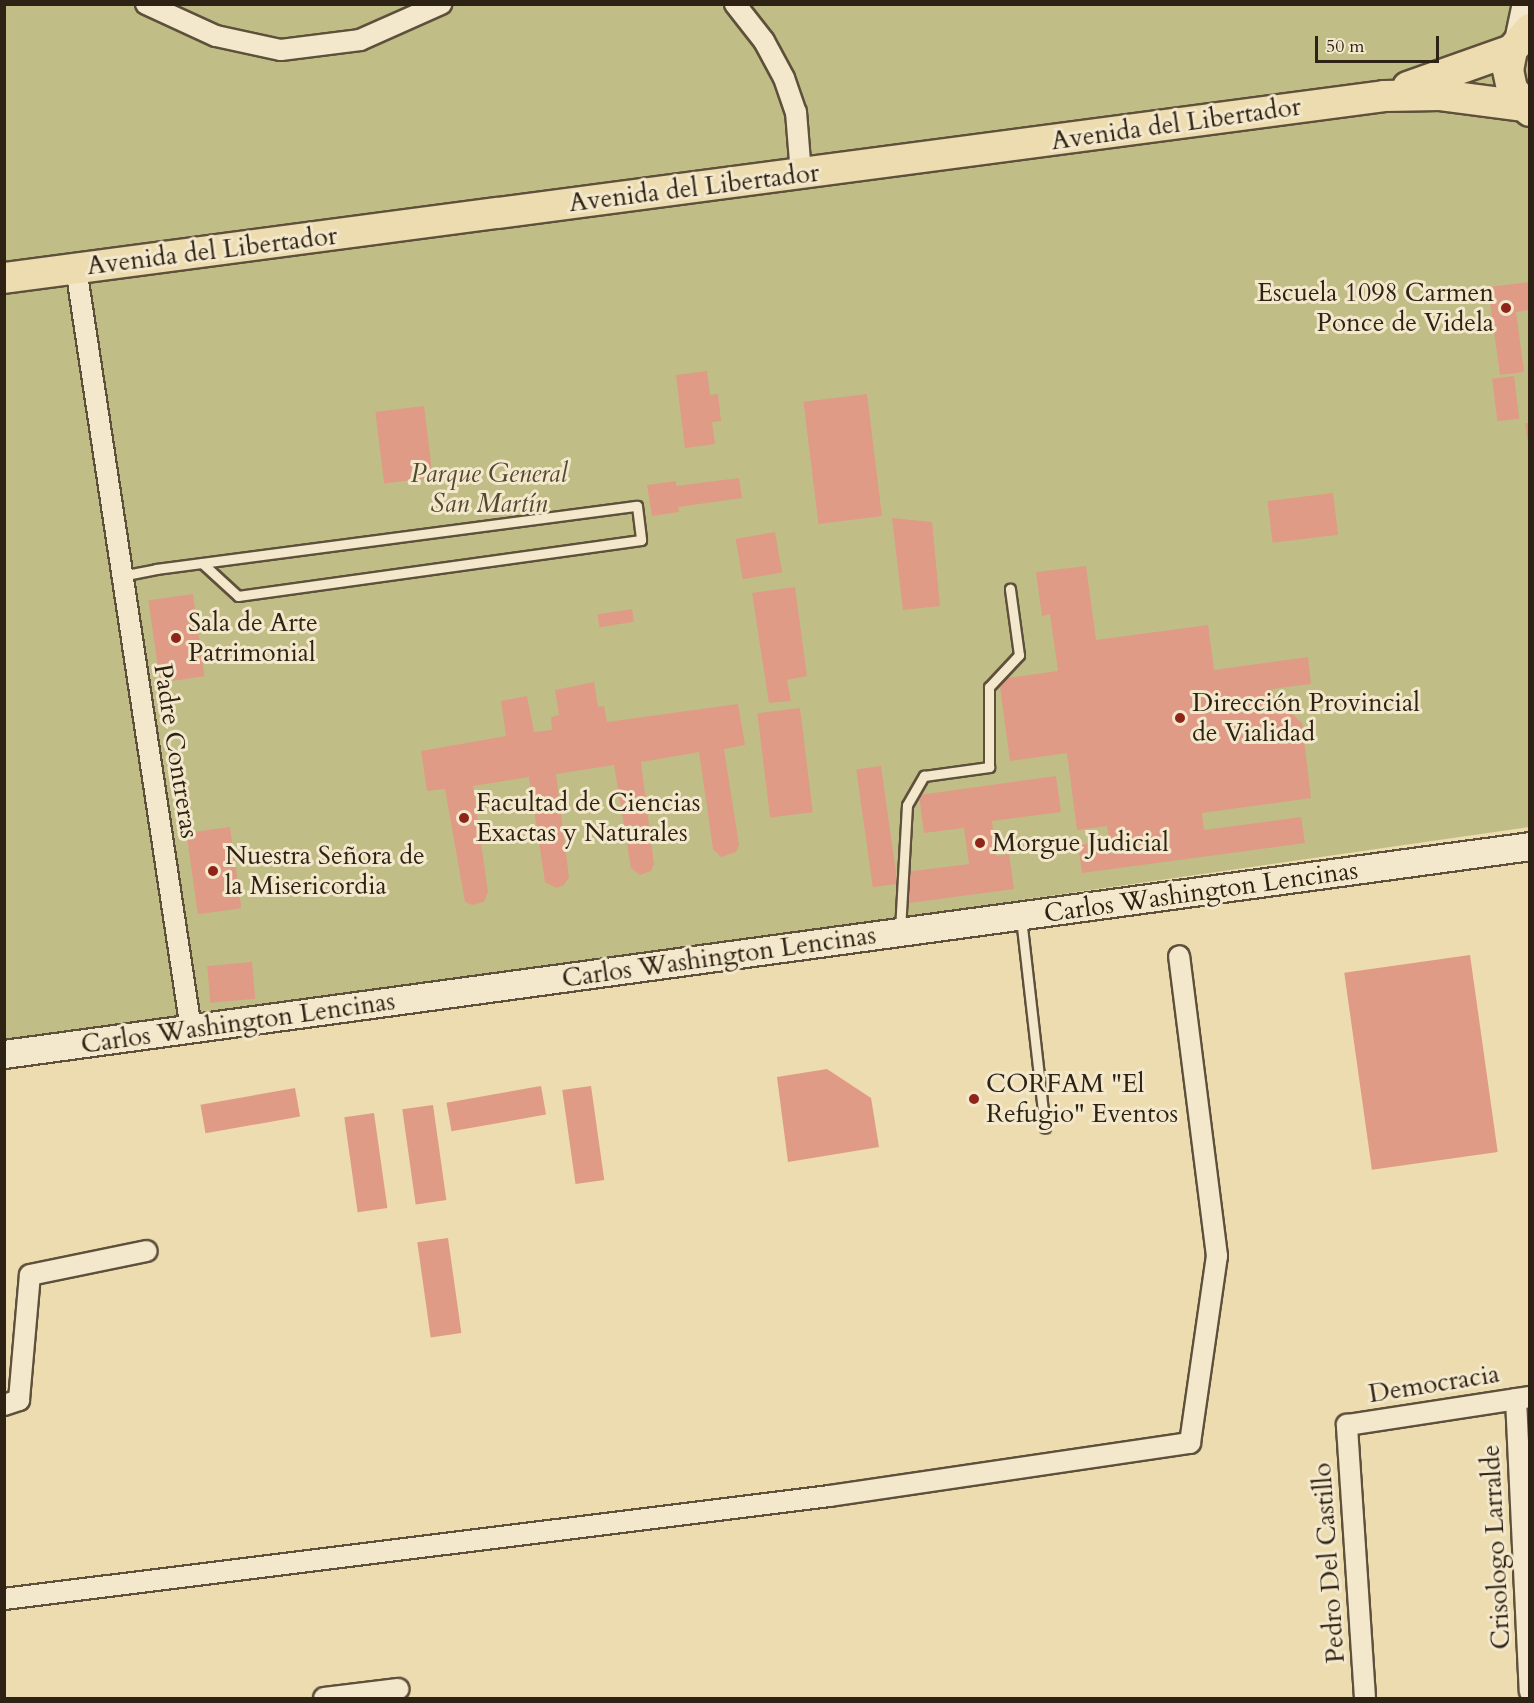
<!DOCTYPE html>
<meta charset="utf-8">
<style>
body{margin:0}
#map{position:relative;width:1534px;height:1703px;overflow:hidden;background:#ecdcb0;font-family:Cardo,serif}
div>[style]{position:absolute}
.green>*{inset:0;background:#c0be86}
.building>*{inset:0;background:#df9b85;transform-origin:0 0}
.roads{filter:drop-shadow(2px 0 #5e503b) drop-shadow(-2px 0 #5e503b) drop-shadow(0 2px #5e503b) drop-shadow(0 -2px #5e503b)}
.service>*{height:9px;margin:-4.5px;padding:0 4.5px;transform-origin:4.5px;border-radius:4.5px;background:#f3e8cc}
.minor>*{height:20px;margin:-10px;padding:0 10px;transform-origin:10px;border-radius:10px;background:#f3e8cc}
.tertiary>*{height:24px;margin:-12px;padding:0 12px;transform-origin:12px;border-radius:12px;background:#f3e8cc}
.secondary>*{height:27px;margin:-13.5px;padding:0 13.5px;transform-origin:13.5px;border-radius:13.5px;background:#f3e8cc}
.primary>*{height:30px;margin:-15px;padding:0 15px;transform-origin:15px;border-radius:15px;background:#ecdcb0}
.dots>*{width:16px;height:16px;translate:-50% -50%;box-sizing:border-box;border:3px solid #f3e8cc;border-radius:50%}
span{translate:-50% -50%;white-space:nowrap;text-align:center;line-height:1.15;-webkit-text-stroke:6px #f3e8cc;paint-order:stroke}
.street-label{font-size:26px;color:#2e2214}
.poi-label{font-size:26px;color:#2e2214}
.right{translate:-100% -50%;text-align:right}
.left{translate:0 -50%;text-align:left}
.park-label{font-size:26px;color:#524930;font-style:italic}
.frame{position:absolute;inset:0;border:6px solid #2e2214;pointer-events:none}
.scale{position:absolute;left:1315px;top:36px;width:124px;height:27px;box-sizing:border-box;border:3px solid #2e2214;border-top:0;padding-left:8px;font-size:18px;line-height:21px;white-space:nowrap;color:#2e2214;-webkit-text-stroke:4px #f3e8cc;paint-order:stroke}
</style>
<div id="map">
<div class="green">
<div style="clip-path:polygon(4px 5px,1529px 5px,1529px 827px,5px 1046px)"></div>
</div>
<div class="building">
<div style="clip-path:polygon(1530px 282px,1530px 310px,1516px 312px,1524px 372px,1500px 375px,1488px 287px)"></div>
<div style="clip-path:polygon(707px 371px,710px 395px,718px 394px,721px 421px,712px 422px,715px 444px,685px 448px,676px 375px)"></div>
<div style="left:1514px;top:376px;width:43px;height:22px;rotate:83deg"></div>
<div style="left:867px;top:394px;width:123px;height:64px;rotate:83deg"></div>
<div style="left:424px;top:406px;width:72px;height:49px;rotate:83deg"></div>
<div style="clip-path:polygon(1525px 423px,1530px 423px,1530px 439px,1527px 439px)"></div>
<div style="clip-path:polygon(739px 478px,742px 498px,678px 507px,679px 512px,652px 516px,647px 485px,676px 481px,676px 486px)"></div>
<div style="left:1333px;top:493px;width:42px;height:66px;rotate:83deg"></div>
<div style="clip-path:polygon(892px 518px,932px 522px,940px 606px,903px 610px)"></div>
<div style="left:775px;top:532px;width:41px;height:40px;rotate:80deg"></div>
<div style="clip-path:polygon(1086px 566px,1096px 640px,1208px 625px,1214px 670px,1308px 657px,1311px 684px,1272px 689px,1276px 712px,1289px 711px,1302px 723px,1311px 798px,1202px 813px,1204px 830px,1301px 817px,1305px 843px,1082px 873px,1078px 845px,1109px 841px,1107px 826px,1077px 830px,1067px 753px,1010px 761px,999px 679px,1058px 671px,1050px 614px,1042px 616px,1036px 572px)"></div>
<div style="clip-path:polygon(795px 587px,807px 676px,787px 680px,791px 701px,769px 703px,752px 593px)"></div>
<div style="left:193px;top:594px;width:83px;height:45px;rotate:82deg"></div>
<div style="left:632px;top:609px;width:13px;height:35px;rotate:81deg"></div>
<div style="clip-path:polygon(594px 682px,598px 707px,604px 706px,607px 722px,738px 704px,745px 745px,724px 749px,739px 845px,736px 852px,721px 857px,713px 849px,699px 752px,641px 762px,654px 864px,651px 871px,640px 875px,631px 868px,614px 765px,556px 774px,569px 877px,564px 885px,556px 888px,545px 882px,529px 777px,473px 786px,488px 892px,484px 902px,472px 905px,465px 902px,445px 789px,427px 791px,421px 751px,506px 736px,501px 701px,527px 696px,534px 732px,552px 730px,551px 717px,559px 715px,555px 690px)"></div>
<div style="left:800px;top:708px;width:105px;height:43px;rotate:83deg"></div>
<div style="left:881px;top:766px;width:119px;height:25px;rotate:82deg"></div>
<div style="clip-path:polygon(1056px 776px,1061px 812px,992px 821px,996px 856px,1009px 854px,1014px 889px,909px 903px,905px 872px,969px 864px,964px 828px,924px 833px,919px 795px)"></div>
<div style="left:230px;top:827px;width:82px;height:44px;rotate:82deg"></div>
<div style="left:1470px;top:955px;width:199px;height:127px;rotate:82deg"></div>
<div style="left:252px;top:962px;width:37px;height:45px;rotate:85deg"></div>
<div style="clip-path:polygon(827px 1069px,871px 1098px,879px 1147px,788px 1162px,777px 1077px)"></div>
<div style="left:541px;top:1086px;width:29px;height:96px;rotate:80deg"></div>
<div style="left:591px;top:1086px;width:95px;height:29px;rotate:82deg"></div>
<div style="left:295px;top:1088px;width:29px;height:96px;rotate:80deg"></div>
<div style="left:433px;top:1105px;width:96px;height:31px;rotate:82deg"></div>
<div style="left:374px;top:1113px;width:96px;height:30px;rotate:82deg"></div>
<div style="left:448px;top:1238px;width:96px;height:31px;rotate:82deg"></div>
</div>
<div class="roads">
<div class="service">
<div style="left:121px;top:576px;width:36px;rotate:-11deg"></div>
<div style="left:156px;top:569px;width:485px;rotate:-7.5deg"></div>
<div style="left:637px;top:506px;width:34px;rotate:83deg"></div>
<div style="left:641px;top:540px;width:407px;rotate:172.1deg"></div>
<div style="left:238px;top:596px;width:49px;rotate:-137.5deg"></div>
<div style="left:1021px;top:918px;width:211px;rotate:83.5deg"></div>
<div style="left:900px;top:930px;width:125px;rotate:-86.8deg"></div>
<div style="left:907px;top:805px;width:34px;rotate:-60deg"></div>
<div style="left:924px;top:776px;width:66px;rotate:-7.9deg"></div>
<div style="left:989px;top:767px;width:80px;rotate:-90deg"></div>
<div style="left:989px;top:687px;width:44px;rotate:-46.8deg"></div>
<div style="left:1019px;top:655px;width:67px;rotate:-97.8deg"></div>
</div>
<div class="minor">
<div style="left:146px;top:4px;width:77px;rotate:24.6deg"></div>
<div style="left:216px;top:36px;width:66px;rotate:12.2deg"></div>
<div style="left:281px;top:50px;width:80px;rotate:-7.2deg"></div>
<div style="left:360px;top:40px;width:89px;rotate:-24deg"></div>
<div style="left:735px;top:4px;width:47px;rotate:51.9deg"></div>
<div style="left:764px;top:41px;width:42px;rotate:61.6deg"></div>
<div style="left:784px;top:78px;width:36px;rotate:71deg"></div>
<div style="left:796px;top:112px;width:62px;rotate:85.4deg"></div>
<div style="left:76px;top:268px;width:770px;rotate:81.41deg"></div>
<div style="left:1516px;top:1399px;width:293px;rotate:87.3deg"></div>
<div style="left:4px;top:1405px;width:16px;rotate:-18deg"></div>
<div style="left:19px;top:1400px;width:125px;rotate:-85deg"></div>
<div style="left:30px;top:1275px;width:119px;rotate:-11.6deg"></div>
<div style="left:4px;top:1599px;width:832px;rotate:-7.11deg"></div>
<div style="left:830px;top:1496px;width:364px;rotate:-8.4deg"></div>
<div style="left:1190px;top:1443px;width:189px;rotate:-81.8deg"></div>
<div style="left:1217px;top:1256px;width:302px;rotate:-97.2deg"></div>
<div style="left:324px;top:1698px;width:75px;rotate:-6.9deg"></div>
<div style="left:1365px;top:1698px;width:274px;rotate:-93.8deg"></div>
<div style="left:1347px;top:1425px;width:185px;rotate:-8.7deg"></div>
</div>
<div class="tertiary">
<div style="left:1517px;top:41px;width:38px;rotate:-78deg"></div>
</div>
<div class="secondary">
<div style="left:4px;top:1054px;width:1540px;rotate:-7.76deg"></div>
</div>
<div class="primary">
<div style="left:1530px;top:29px;width:28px;rotate:131deg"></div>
<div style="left:1512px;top:50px;width:20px;rotate:101deg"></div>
<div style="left:1508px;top:70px;width:19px;rotate:78deg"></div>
<div style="left:1512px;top:89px;width:28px;rotate:51deg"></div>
<div style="left:1408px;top:87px;width:110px;rotate:-19.6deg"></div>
<div style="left:4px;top:278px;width:1392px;rotate:-7.51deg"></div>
<div style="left:1384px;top:96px;width:56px;rotate:-1deg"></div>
<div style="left:1440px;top:95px;width:84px;rotate:7.5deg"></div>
</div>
</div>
<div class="dots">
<div style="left:1506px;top:308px;background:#8f2418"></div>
<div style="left:176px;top:638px;background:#8f2418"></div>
<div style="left:1180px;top:718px;background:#8f2418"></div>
<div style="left:464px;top:818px;background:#8f2418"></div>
<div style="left:980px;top:843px;background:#8f2418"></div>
<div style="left:213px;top:871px;background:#8f2418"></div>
<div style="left:974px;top:1099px;background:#8f2418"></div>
</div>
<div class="street-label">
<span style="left:1176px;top:124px;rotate:-8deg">Avenida del Libertador</span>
<span style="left:694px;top:188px;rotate:-7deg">Avenida del Libertador</span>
<span style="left:212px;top:251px;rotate:-7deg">Avenida del Libertador</span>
<span style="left:176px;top:751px;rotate:81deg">Padre Contreras</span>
<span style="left:1201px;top:892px;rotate:-8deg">Carlos Washington Lencinas</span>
<span style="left:719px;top:957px;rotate:-8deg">Carlos Washington Lencinas</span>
<span style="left:238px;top:1023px;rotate:-8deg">Carlos Washington Lencinas</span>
<span style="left:1434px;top:1384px;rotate:-9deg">Democracia</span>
<span style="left:1496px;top:1547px;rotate:-93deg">Crisologo Larralde</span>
<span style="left:1329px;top:1563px;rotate:-94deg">Pedro Del Castillo</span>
</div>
<div class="poi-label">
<span class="right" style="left:1494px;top:308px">Escuela 1098 Carmen<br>Ponce de Videla</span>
<span class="left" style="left:188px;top:638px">Sala de Arte<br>Patrimonial</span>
<span class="left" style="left:1192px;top:718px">Dirección Provincial<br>de Vialidad</span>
<span class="left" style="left:476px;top:818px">Facultad de Ciencias<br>Exactas y Naturales</span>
<span class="left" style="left:992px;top:843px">Morgue Judicial</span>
<span class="left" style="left:225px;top:871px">Nuestra Señora de<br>la Misericordia</span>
<span class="left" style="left:986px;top:1099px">CORFAM "El<br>Refugio" Eventos</span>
</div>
<div class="park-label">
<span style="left:489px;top:489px">Parque General<br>San Martín</span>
</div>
<div class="frame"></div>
<div class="scale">50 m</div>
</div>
